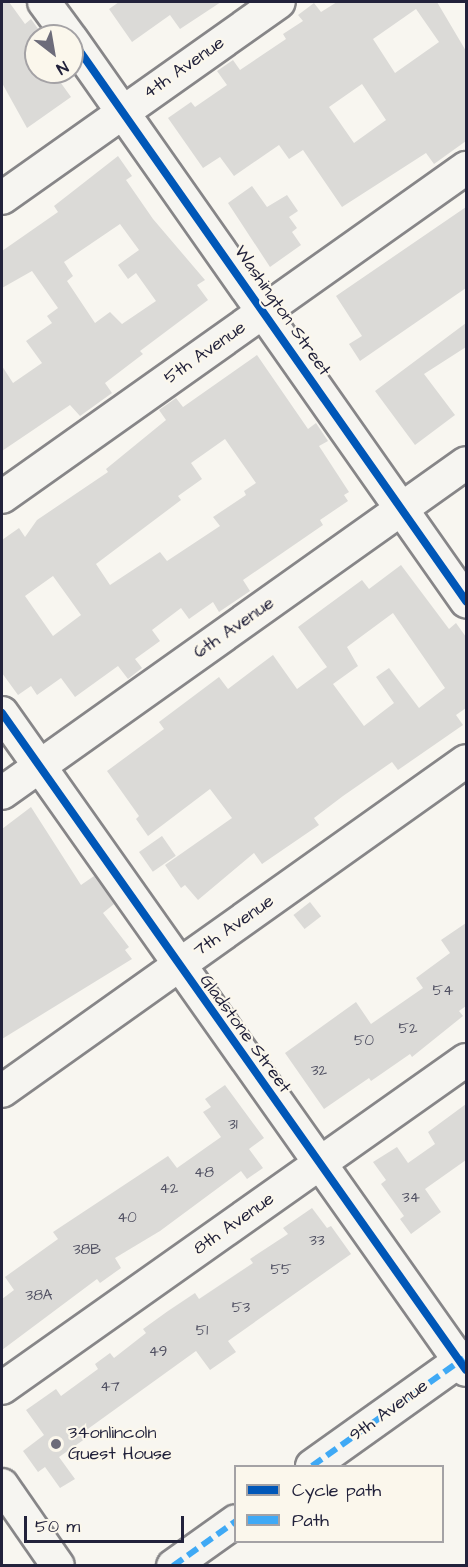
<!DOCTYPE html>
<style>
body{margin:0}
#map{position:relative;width:468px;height:1567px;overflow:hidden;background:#f8f6f0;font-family:"Architects Daughter",sans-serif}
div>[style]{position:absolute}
.building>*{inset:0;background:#dbdad7;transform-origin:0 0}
.roads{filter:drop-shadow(2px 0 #878688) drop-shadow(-2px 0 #878688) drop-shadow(0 2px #878688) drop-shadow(0 -2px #878688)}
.minor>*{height:32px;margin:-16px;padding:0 16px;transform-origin:16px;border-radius:16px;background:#f6f5f1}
.quiet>*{height:6px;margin-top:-3px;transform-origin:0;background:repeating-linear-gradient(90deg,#3fa9f5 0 12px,transparent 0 18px)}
.cycleway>*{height:8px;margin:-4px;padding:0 4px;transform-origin:4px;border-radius:4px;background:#0057b8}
.dots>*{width:16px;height:16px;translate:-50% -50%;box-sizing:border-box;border:3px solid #fbf7ec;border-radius:50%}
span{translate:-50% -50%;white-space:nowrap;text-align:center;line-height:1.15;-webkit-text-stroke:4.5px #fbf7ec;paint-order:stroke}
.number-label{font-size:15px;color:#505062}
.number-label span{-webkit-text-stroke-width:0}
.street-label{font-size:18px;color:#22223b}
.poi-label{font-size:18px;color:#22223b}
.left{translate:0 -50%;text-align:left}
.frame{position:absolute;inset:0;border:3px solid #22223b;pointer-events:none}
.legend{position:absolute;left:234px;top:1465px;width:210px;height:78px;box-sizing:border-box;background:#fbf7ec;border:2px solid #a4a2a5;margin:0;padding:8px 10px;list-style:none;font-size:18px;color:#22223b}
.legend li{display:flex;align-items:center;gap:12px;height:30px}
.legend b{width:30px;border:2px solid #a4a2a5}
.north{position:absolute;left:24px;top:24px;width:60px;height:60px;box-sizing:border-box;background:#fbf7ec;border:2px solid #a4a2a5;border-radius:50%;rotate:149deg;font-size:16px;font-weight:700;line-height:24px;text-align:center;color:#22223b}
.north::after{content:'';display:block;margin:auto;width:21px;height:27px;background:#6d6c7a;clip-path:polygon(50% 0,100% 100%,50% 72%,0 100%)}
.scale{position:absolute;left:24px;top:1516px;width:160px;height:27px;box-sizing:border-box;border:3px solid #22223b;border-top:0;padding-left:8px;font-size:18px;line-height:21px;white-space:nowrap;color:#22223b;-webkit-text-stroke:4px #fbf7ec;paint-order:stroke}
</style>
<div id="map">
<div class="building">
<div style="clip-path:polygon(2px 2px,9px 2px,25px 24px,31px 19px,41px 33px,36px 36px,36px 72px,53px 72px,71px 97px,27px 128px,2px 83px)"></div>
<div style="clip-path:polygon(119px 2px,221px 2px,180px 29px,170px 15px,132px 42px,109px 9px)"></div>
<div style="clip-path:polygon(evenodd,337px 2px,437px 2px,466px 51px,466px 141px,434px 164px,426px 153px,342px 207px,303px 150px,289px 159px,279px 145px,234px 176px,220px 157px,203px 168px,168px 118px,191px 102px,195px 107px,227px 85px,217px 71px,233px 60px,240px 70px,286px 39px,283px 34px,303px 21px,298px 15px,314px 3px,321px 12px,337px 2px,416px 9px,439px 42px,395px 73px,373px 39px,416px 9px,337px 2px,362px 84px,386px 120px,354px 143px,329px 107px,362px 84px)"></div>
<div style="clip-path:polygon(evenodd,118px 156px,132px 176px,126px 180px,153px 219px,205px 280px,197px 285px,208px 300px,140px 351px,143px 354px,105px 383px,112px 393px,80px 416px,70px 405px,2px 451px,2px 366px,13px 383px,42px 363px,26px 341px,52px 323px,47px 316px,58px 308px,32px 271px,2px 288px,2px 251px,58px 212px,54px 206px,118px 156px,120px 224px,139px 250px,118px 265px,128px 279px,136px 273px,156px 301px,122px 324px,110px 312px,95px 323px,67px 281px,73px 276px,64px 262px,120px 224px)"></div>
<div style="clip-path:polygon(252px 186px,267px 207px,287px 195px,298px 211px,289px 217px,297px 228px,292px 232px,301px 245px,270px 267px,228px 203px)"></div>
<div style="clip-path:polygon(466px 207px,466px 288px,360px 361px,349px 344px,362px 336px,336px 296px)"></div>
<div style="clip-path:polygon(466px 323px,466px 347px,424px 374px,455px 415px,415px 445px,375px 391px)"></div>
<div style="clip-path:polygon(evenodd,257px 355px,308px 429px,316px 423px,328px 441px,319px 446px,349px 492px,344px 495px,348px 501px,320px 520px,323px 525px,243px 580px,250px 591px,219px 612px,213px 602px,189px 619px,181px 608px,152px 630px,160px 641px,135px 659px,142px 668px,128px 679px,118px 666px,75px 697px,61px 678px,37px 695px,31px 686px,18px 695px,2px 673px,2px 540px,19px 528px,25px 537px,37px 520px,108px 472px,106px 469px,166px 420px,159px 410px,176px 398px,183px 407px,257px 355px,225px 439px,256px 483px,244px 491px,246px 495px,213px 517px,220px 526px,167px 561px,160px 552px,110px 585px,96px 564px,181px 500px,178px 496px,202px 479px,191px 463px,225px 439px,257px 355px,53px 576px,81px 615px,53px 636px,25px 596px,53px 576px)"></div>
<div style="clip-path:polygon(evenodd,401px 565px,449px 629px,456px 623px,466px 637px,466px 708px,456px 715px,463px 725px,398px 770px,392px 762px,343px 796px,314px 818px,319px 825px,262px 864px,254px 853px,198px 900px,185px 885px,181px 888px,165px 865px,232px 818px,210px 789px,148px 836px,136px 819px,139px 816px,107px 771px,164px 729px,159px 722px,219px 677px,228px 689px,273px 655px,297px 689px,327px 667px,298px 627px,362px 580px,369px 589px,401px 565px,393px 613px,445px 688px,419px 708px,389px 668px,376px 677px,394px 703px,364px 726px,333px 684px,358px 666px,347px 647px,393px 613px)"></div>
<div style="clip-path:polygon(31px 807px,81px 885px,94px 876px,114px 904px,103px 913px,129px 947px,125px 950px,132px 959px,2px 1039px,2px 829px)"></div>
<div style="left:162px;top:836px;width:24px;height:28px;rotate:55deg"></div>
<div style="left:310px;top:902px;width:18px;height:21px;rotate:52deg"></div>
<div style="clip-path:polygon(466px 923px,466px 1006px,459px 1011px,463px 1016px,412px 1057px,410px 1054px,371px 1081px,369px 1078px,324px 1109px,285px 1053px,356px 1002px,371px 1024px,423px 988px,416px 978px,450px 953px,441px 940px)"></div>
<div style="clip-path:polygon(225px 1085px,264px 1138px,249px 1149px,263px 1168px,247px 1179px,241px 1171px,160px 1231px,115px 1258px,121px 1268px,100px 1283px,97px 1279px,2px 1350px,2px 1299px,14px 1290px,5px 1277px,58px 1239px,53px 1232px,168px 1156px,177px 1168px,221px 1137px,203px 1112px,211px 1107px,205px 1099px)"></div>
<div style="clip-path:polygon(466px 1104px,466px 1160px,425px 1189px,441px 1212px,411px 1234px,400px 1219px,404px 1216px,381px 1184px,386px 1180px,373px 1162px,397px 1147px,408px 1163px,435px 1144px,428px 1132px)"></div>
<div style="clip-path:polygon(312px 1208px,327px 1228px,331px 1226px,351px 1254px,228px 1341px,236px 1352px,210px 1370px,196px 1351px,85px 1431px,89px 1436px,59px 1457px,75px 1479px,60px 1488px,45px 1467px,38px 1472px,23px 1451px,44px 1435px,26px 1410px,56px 1389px,61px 1396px,98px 1369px,95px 1364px,110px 1353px,114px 1358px,146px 1333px,143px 1329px,168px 1311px,195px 1293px,199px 1299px,253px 1263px,250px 1259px,288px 1234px,283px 1228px)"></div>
</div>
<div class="roads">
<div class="minor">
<div style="left:44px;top:2px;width:42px;rotate:53.7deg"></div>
<div style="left:72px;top:40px;width:686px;rotate:54.92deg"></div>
<div style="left:2px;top:198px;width:339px;rotate:-35.3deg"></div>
<div style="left:2px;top:497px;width:569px;rotate:-35.34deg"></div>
<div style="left:2px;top:713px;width:804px;rotate:54.77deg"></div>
<div style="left:2px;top:793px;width:569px;rotate:-35.42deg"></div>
<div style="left:2px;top:1091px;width:569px;rotate:-35.42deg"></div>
<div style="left:2px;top:1388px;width:568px;rotate:-35.26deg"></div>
<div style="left:312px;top:1466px;width:189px;rotate:-35.5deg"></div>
<div style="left:2px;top:1485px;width:98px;rotate:55.3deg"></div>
<div style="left:173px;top:1566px;width:77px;rotate:-35.5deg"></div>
</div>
</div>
<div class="quiet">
<div style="left:312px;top:1466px;width:186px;rotate:-35.4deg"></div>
<div style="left:173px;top:1566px;width:77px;rotate:-35.5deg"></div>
</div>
<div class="cycleway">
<div style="left:72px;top:40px;width:686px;rotate:54.92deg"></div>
<div style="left:2px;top:713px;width:804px;rotate:54.77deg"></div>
</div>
<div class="dots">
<div style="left:56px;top:1444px;background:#6d6c7a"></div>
</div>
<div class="number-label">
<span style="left:443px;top:991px">54</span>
<span style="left:408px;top:1029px">52</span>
<span style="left:364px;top:1041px">50</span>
<span style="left:319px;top:1071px">32</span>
<span style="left:233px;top:1125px">31</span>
<span style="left:204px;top:1173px">48</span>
<span style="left:169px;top:1189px">42</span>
<span style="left:411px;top:1198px">34</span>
<span style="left:127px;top:1218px">40</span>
<span style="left:317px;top:1241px">33</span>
<span style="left:87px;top:1250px">38B</span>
<span style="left:281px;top:1270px">55</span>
<span style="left:39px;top:1296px">38A</span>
<span style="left:241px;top:1308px">53</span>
<span style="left:202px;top:1331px">51</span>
<span style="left:158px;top:1352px">49</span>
<span style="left:110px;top:1387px">47</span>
</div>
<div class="street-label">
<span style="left:184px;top:68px;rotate:-35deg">4th Avenue</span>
<span style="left:282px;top:311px;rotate:55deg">Washington Street</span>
<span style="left:205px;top:353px;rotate:-35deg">5th Avenue</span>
<span style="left:234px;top:628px;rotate:-35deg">6th Avenue</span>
<span style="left:234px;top:926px;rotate:-35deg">7th Avenue</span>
<span style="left:245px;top:1034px;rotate:54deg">Gladstone Street</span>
<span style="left:234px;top:1224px;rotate:-35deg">8th Avenue</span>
<span style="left:389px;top:1411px;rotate:-36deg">9th Avenue</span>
</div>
<div class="poi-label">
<span class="left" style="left:68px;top:1444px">34onlincoln<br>Guest House</span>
</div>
<div class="frame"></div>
<ul class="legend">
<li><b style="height:8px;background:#0057b8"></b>Cycle path</li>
<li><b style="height:8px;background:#3fa9f5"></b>Path</li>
</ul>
<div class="north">N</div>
<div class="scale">50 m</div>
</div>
